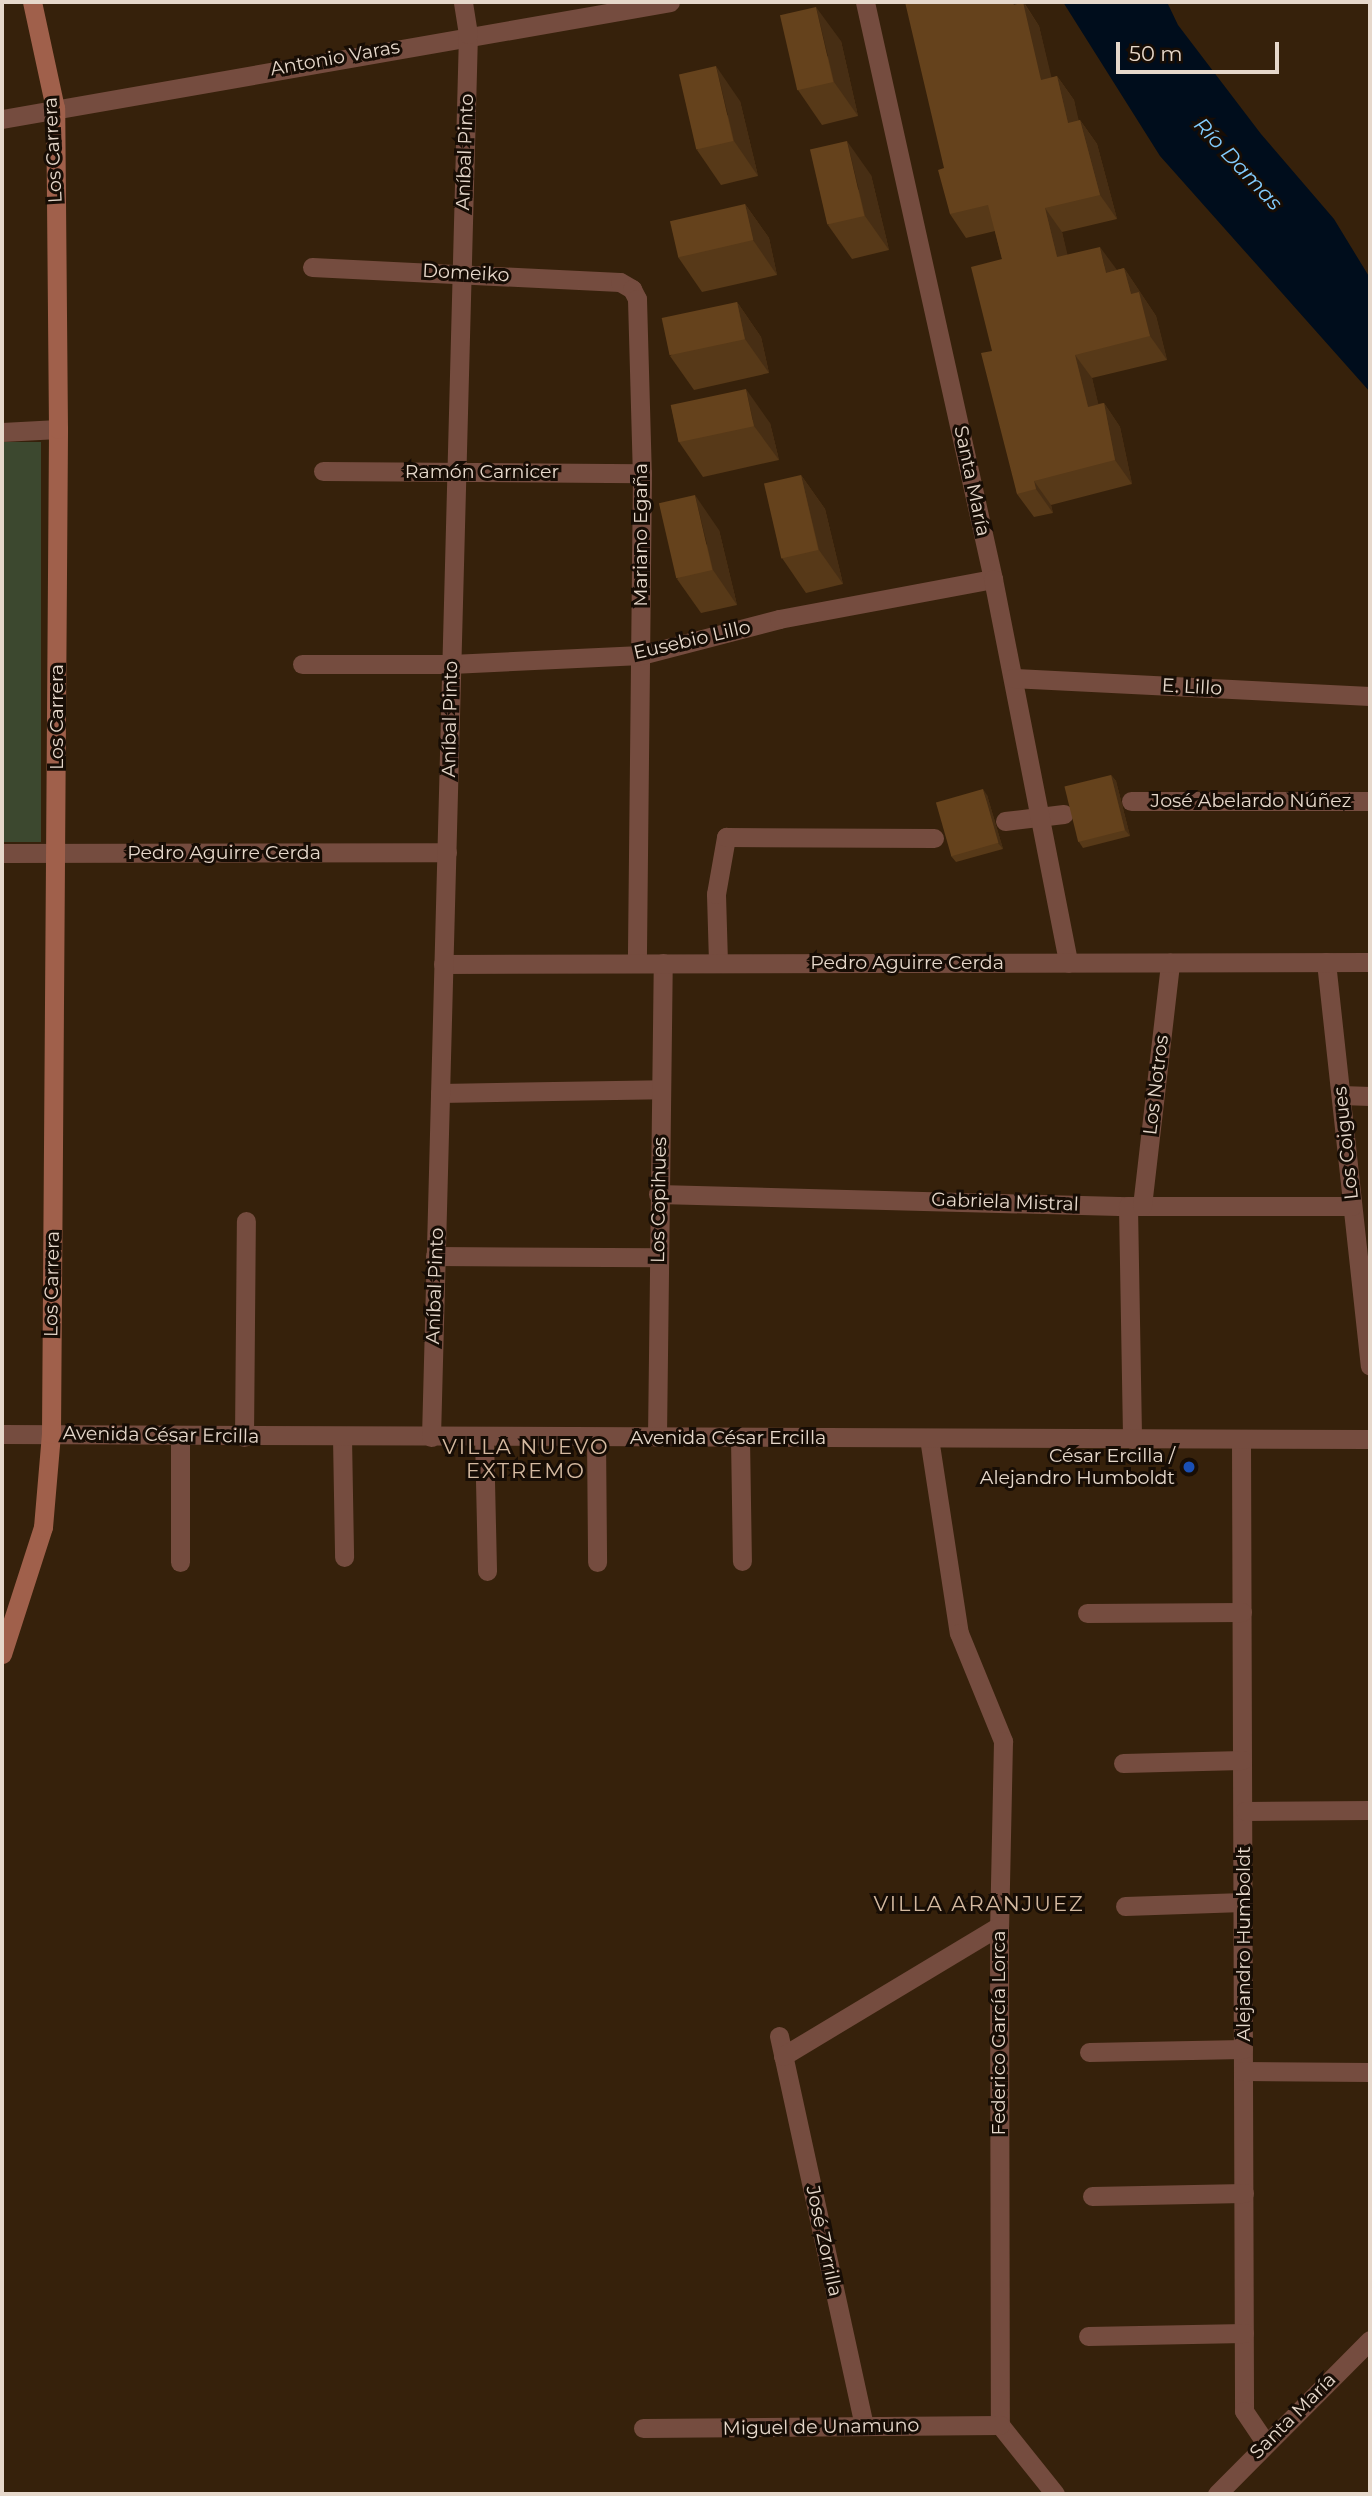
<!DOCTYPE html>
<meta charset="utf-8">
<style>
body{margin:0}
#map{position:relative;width:1372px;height:2496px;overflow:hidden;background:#36210b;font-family:Montserrat,sans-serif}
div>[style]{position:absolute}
.green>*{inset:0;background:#3c482f;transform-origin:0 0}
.water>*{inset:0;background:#000d1c}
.minor>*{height:19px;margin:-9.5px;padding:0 9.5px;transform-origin:9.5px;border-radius:9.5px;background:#754c3f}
.tertiary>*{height:19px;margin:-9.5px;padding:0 9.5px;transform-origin:9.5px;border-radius:9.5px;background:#754c3f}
.secondary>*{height:19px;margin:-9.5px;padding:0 9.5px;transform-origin:9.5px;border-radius:9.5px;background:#a0604b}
.wall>*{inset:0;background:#573918}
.shaded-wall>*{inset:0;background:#472e14}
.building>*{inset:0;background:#65421c;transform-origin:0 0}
.dots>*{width:19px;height:19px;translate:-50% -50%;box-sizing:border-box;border:4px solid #170d05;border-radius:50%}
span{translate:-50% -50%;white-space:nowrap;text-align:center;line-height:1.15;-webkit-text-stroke:6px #170d05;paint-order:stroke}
.street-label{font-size:19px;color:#e6d8cb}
.poi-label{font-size:19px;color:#e6d8cb}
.right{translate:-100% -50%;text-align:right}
.water-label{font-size:21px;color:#83ccfe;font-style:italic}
.neighbourhood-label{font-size:21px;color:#d5baa1;letter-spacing:2px}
.frame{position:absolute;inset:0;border:4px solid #e6d8cb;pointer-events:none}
.scale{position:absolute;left:1116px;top:42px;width:163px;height:32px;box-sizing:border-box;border:4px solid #e6d8cb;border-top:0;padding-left:9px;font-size:21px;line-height:24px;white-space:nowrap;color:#e6d8cb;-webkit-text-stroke:5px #170d05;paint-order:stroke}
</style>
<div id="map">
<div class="green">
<div style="left:41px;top:442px;width:400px;height:39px;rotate:90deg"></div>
</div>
<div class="water">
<div style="clip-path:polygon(1063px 2px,1167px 2px,1178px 25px,1261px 134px,1334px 219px,1370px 278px,1370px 392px,1160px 156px)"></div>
</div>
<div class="minor">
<div style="left:2px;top:119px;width:678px;rotate:-9.93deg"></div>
<div style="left:312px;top:267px;width:308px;rotate:2.8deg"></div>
<div style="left:620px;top:282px;width:14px;rotate:30deg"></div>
<div style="left:632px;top:289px;width:11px;rotate:63deg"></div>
<div style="left:637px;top:299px;width:174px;rotate:88.4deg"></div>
<div style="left:642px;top:473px;width:490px;rotate:90.6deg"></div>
<div style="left:2px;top:432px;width:56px;rotate:-3.1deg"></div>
<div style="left:323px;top:471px;width:319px;rotate:0.4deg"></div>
<div style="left:302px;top:664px;width:149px"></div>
<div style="left:451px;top:664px;width:190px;rotate:-2.7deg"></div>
<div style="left:641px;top:655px;width:143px;rotate:-14.6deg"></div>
<div style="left:779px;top:619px;width:218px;rotate:-10.6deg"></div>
<div style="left:1131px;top:801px;width:239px"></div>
<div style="left:1005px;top:821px;width:59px;rotate:-6.8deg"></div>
<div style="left:2px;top:853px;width:445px;rotate:-0.1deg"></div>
<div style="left:718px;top:962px;width:68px;rotate:-91.7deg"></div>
<div style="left:716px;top:894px;width:58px;rotate:-80deg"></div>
<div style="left:726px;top:837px;width:208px;rotate:0.3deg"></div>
<div style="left:1326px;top:962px;width:406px;rotate:83.8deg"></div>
<div style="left:440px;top:1093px;width:221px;rotate:-1deg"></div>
<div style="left:1341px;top:1095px;width:29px;rotate:2deg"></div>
<div style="left:658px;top:1194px;width:470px;rotate:1.5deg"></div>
<div style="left:1128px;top:1206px;width:224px"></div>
<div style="left:1128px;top:1206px;width:233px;rotate:89deg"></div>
<div style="left:1142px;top:1206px;width:245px;rotate:-83.4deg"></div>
<div style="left:435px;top:1256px;width:223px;rotate:0.3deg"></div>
<div style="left:244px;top:1437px;width:216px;rotate:-89.5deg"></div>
<div style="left:342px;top:1437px;width:120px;rotate:89deg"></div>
<div style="left:484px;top:1437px;width:134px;rotate:88.7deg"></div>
<div style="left:596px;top:1437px;width:125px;rotate:89.5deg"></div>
<div style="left:657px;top:1437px;width:474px;rotate:-89.3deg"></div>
<div style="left:740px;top:1438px;width:123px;rotate:89.1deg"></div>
<div style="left:929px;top:1438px;width:197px;rotate:81.3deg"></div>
<div style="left:959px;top:1633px;width:117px;rotate:67.8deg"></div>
<div style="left:1003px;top:1741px;width:185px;rotate:91.2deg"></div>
<div style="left:999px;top:1926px;width:499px;rotate:89.9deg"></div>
<div style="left:1000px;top:2425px;width:88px;rotate:51.4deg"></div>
<div style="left:1241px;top:1441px;width:970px;rotate:89.82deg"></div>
<div style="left:1244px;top:2411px;width:37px;rotate:56deg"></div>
<div style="left:180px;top:1562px;width:126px;rotate:-90deg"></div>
<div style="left:1087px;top:1613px;width:155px;rotate:-0.4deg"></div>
<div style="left:1123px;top:1763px;width:119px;rotate:-1.4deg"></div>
<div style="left:1245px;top:1811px;width:125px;rotate:-0.5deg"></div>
<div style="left:1125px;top:1906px;width:118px;rotate:-1.9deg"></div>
<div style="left:779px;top:2036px;width:399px;rotate:77.7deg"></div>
<div style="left:1089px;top:2052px;width:154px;rotate:-1.1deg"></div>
<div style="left:783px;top:2056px;width:252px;rotate:-31deg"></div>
<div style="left:1243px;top:2071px;width:127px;rotate:0.5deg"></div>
<div style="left:1092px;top:2196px;width:152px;rotate:-1.1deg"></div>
<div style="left:1088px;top:2336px;width:156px;rotate:-1.1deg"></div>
<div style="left:643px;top:2428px;width:357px;rotate:-0.5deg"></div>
</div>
<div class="tertiary">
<div style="left:865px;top:2px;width:591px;rotate:77.49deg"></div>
<div style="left:993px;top:579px;width:391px;rotate:78.9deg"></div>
<div style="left:1013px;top:678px;width:357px;rotate:2.9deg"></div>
<div style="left:443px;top:964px;width:927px;rotate:-0.12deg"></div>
<div style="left:2px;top:1434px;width:1368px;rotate:0.21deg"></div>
<div style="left:431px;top:1437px;width:1403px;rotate:-88.49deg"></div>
<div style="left:468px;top:34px;width:32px;rotate:-99deg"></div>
<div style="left:1217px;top:2494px;width:217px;rotate:-45.2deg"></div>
</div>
<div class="secondary">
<div style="left:2px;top:1654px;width:133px;rotate:-72.1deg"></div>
<div style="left:43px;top:1527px;width:93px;rotate:-85.1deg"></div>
<div style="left:51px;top:1434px;width:1005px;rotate:-89.6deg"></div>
<div style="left:58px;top:429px;width:321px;rotate:-90.5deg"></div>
<div style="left:55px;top:108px;width:108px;rotate:-102.2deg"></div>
</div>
<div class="wall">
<div style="clip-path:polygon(1025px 4px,1039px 26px,1051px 78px,1057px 76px,1074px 100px,1078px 121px,1080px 120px,1097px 144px,1117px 219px,1062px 232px,1067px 255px,1117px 270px,1124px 268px,1156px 316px,1167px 360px,1092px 378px,1098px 404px,1104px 403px,1120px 427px,1132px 484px,1051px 505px,1053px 513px,1034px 517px,1017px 494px,992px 351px,1002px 259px,995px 231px,966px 238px,950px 214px,944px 168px)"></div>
<div style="clip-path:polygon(841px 41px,858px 116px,822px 125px,798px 90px)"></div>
<div style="clip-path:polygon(740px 101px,758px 176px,721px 185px,697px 150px)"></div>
<div style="clip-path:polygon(871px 175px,889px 250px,852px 259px,828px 225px)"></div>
<div style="clip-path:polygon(745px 204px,769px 238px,777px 275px,702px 292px,678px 257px)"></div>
<div style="clip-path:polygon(737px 302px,761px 337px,769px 373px,694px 390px,670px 356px)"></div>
<div style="clip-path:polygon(671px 405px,770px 423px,779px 460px,703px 477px,679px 442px)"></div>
<div style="clip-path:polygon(801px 475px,825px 509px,843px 584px,806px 593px,782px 558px)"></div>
<div style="clip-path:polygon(719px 530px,737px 605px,701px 613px,677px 579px)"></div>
<div style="clip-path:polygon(1111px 775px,1116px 781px,1130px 836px,1083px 848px,1079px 842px)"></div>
<div style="clip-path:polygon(987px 795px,1003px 849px,956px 862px,951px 856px)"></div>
</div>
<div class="shaded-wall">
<div style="clip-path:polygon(1013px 2px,1023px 2px,1039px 26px,1058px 104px,1041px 80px)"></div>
<div style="clip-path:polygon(816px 7px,841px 41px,858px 116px,834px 82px)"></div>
<div style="clip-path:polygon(716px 66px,740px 101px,758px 176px,734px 141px)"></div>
<div style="clip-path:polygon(1057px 76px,1074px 100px,1085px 147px,1068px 123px)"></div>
<div style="clip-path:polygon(1080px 120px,1097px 144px,1117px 219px,1100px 195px)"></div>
<div style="clip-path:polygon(847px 141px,871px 175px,889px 250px,865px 216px)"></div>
<div style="clip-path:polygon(745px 204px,769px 238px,777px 275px,753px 240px)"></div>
<div style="clip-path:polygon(1045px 208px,1062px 232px,1074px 281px,1057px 257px)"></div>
<div style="clip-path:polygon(1100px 247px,1117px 270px,1106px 273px)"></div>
<div style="clip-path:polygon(1124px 268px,1156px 316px,1167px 360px,1150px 336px,1131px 294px)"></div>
<div style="clip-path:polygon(737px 302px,761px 337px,769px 373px,745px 339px)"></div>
<div style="clip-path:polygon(1075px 355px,1092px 378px,1105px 431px,1088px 407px)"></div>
<div style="clip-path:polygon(746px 389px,770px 423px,779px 460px,754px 426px)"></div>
<div style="clip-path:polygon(1104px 403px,1120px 427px,1132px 484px,1115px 460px)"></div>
<div style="clip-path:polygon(801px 475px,825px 509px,843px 584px,819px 550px)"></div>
<div style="clip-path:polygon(1034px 481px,1051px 505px,1053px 513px,1036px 489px)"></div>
<div style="clip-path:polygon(695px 495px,719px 530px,737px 605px,713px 570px)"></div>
<div style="clip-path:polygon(1111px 775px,1116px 781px,1130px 836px,1125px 830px)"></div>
<div style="clip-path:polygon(983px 789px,987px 795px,1003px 849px,998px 843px)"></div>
</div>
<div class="building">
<div style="clip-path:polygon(905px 2px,1013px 2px,1014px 5px,1023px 2px,1041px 80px,1057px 76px,1068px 123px,1080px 120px,1100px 195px,1045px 208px,1057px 257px,1100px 247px,1106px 273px,1124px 268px,1131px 294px,1139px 292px,1150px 336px,1075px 355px,1088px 407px,1104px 403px,1115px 460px,1034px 481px,1036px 489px,1017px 494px,981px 353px,992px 351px,971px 267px,1002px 259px,988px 205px,950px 214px,938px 170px,944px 168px)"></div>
<div style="left:816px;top:7px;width:77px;height:37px;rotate:77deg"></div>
<div style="left:716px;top:66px;width:77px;height:38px;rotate:77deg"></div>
<div style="left:847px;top:141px;width:77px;height:38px;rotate:77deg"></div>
<div style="left:745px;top:204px;width:37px;height:77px;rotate:77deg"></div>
<div style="left:737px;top:302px;width:38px;height:77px;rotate:78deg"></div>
<div style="left:746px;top:389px;width:38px;height:77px;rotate:78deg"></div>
<div style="left:801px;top:475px;width:77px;height:38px;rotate:77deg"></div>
<div style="left:695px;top:495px;width:77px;height:37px;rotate:77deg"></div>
<div style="left:1111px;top:775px;width:57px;height:48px;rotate:76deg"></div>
<div style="left:983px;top:789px;width:56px;height:49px;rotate:74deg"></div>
</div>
<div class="dots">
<div style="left:1189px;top:1467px;background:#1a4fb4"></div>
</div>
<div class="street-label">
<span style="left:335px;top:58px;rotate:-10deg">Antonio Varas</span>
<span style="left:53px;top:150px;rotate:-93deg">Los Carrera</span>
<span style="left:465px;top:152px;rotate:-88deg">Aníbal Pinto</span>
<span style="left:466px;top:273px;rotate:3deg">Domeiko</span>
<span style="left:482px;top:472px">Ramón Carnicer</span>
<span style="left:972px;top:481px;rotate:78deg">Santa María</span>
<span style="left:641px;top:535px;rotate:-90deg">Mariano Egaña</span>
<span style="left:692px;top:640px;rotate:-13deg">Eusebio Lillo</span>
<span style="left:1192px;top:687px;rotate:3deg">E. Lillo</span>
<span style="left:57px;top:717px;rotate:-90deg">Los Carrera</span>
<span style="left:450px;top:719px;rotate:-89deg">Aníbal Pinto</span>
<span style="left:1251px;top:801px">José Abelardo Núñez</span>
<span style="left:224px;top:853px">Pedro Aguirre Cerda</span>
<span style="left:907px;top:963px">Pedro Aguirre Cerda</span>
<span style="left:1156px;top:1085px;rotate:-83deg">Los Notros</span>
<span style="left:1346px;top:1143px;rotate:-96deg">Los Coigues</span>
<span style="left:659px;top:1200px;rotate:-89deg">Los Copihues</span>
<span style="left:1005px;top:1202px;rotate:2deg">Gabriela Mistral</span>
<span style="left:52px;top:1284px;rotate:-89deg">Los Carrera</span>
<span style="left:435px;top:1286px;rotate:-88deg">Aníbal Pinto</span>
<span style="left:161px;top:1435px;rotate:1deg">Avenida César Ercilla</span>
<span style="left:728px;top:1438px">Avenida César Ercilla</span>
<span style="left:1244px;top:1944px;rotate:-90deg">Alejandro Humboldt</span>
<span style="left:999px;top:2033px;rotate:-90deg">Federico García Lorca</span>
<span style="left:824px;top:2241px;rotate:78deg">José Zorrilla</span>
<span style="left:1293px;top:2416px;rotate:-45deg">Santa María</span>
<span style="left:821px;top:2427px;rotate:-1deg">Miguel de Unamuno</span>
</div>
<div class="poi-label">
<span class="right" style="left:1175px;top:1467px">César Ercilla /<br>Alejandro Humboldt</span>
</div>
<div class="water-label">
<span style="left:1238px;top:164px;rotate:47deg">Río Damas</span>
</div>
<div class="neighbourhood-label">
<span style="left:526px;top:1459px">VILLA NUEVO<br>EXTREMO</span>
<span style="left:979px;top:1904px">VILLA ARANJUEZ</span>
</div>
<div class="frame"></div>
<div class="scale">50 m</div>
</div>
